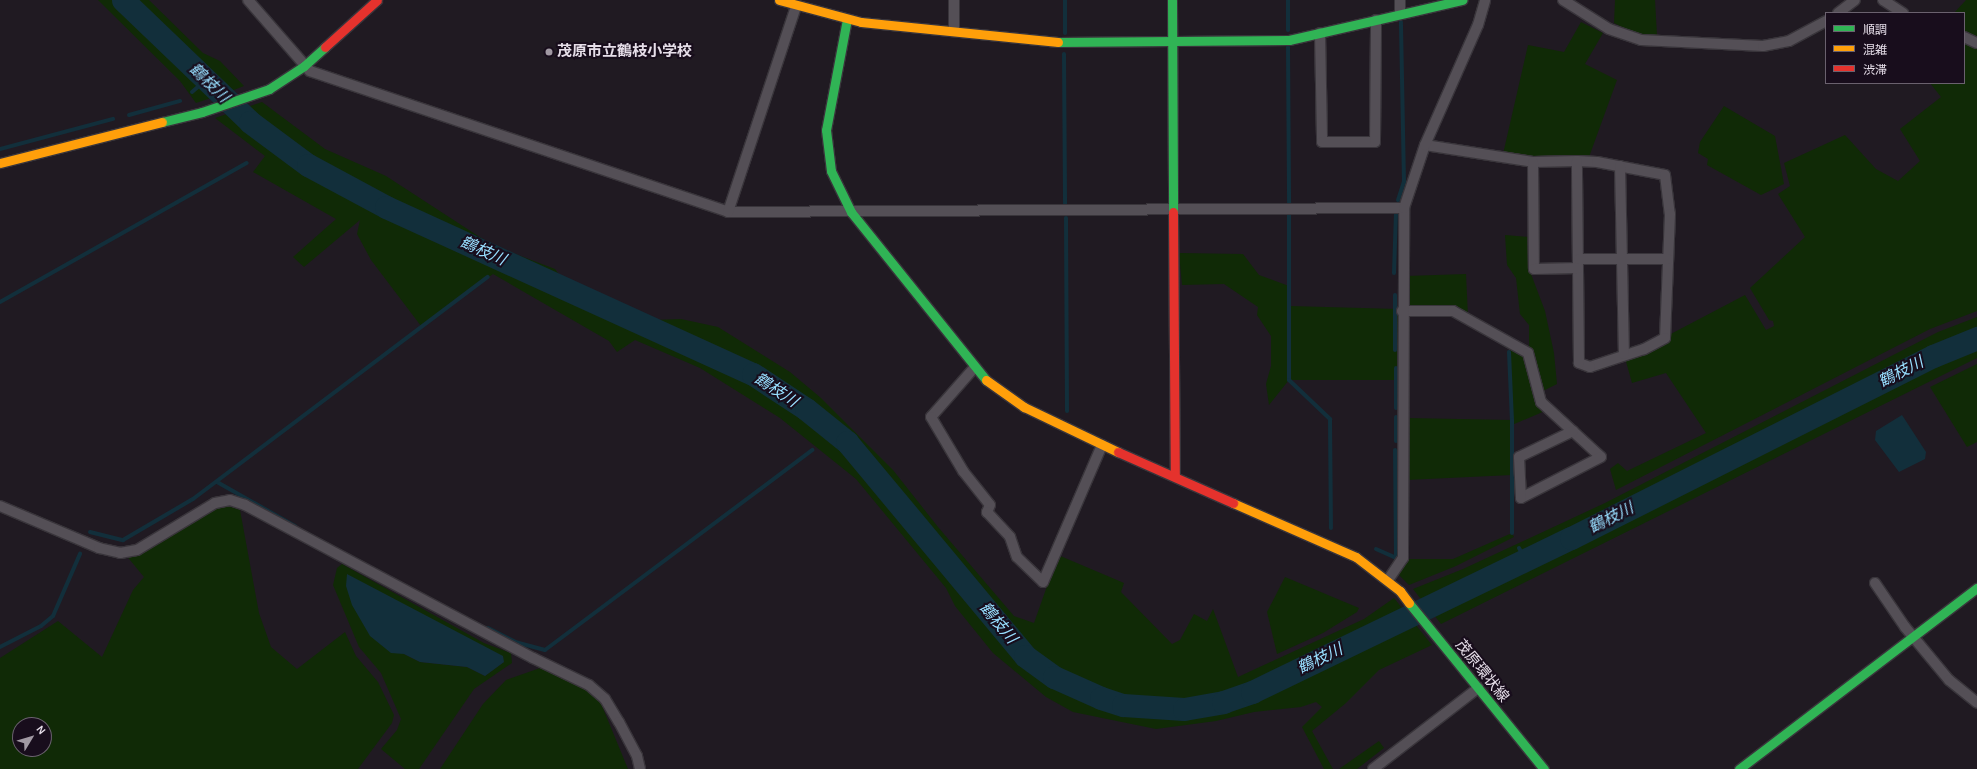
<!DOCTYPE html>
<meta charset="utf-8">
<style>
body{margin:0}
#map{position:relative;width:1977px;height:769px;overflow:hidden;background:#201a22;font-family:Karla,"Noto Sans JP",sans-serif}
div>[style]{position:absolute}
.green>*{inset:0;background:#102a06}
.water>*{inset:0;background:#122f3b}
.stream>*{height:4px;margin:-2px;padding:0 2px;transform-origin:2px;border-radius:2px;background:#122f3b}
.river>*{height:23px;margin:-11.5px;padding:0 11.5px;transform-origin:11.5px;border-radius:11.5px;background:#122f3b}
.roads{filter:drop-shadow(1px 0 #39353b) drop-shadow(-1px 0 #39353b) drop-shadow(0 1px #39353b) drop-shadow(0 -1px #39353b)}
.street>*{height:10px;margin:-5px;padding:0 5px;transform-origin:5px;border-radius:5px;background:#544f56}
.fast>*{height:9px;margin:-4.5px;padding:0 4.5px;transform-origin:4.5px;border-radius:4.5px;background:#30b455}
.slow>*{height:9px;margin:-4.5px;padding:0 4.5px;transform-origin:4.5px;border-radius:4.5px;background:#ff9f0a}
.jam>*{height:9px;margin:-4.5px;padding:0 4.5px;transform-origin:4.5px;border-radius:4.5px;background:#e5322d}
.dots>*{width:11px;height:11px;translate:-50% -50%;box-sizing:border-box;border:2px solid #180d1c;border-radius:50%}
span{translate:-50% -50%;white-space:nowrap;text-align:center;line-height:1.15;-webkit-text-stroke:4px #180d1c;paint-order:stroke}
.poi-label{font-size:15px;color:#e6dee9;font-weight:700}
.left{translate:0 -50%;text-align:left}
.street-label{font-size:15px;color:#e6dee9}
.water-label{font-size:16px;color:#97defe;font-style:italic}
.legend{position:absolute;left:1825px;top:12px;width:140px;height:72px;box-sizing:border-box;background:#180d1c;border:1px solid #6a616e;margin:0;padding:5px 7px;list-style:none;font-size:12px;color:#e6dee9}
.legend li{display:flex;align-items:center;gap:8px;height:20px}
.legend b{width:20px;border:1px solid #6a616e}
.north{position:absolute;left:12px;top:717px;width:40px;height:40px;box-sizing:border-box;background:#180d1c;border:1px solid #6a616e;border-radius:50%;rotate:52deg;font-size:11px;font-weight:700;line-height:16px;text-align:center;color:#e6dee9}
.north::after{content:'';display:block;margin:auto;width:14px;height:18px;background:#a199a3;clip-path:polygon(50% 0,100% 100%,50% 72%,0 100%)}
</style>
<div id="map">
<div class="green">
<div style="clip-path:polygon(98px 0,117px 0,184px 64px,179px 67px,184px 73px,202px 81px,217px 96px,196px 103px,180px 81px)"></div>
<div style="clip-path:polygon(129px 0,149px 0,203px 53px,220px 61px,244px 86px,226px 93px)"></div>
<div style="clip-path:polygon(1615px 0,1655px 0,1657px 35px,1636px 34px,1614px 23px)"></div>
<div style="clip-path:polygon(1966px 0,1977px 0,1977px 311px,1930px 329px,1616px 490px,1610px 469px,1618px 463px,1627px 471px,1706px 433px,1666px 373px,1632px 383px,1625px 358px,1745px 295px,1766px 330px,1774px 326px,1773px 321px,1769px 320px,1750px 288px,1805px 237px,1778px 194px,1790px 186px,1784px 163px,1845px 135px,1876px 169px,1898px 181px,1920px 161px,1900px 129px,1941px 97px,1930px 83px,1964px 83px,1964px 13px,1954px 13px)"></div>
<div style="clip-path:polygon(1581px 22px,1603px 33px,1585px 64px,1617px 80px,1589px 157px,1545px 159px,1503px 154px,1528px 45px,1564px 52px)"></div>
<div style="clip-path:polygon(262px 102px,325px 149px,386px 176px,492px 245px,555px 269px,566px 284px,652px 320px,681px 319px,718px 327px,790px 372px,821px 398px,893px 470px,938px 527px,1014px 616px,1034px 623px,1058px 555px,1124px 583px,1121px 592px,1172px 644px,1180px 640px,1194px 614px,1207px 621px,1213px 609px,1238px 677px,1364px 619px,1394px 598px,1432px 645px,1379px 670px,1346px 703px,1312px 731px,1333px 769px,1324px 769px,1302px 727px,1322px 707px,1316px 702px,1301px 707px,1254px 712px,1216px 721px,1156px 729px,1073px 712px,1046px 697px,993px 653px,955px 606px,946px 588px,856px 479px,780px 418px,700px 368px,635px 340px,617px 352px,609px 341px,493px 274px,421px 326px,371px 260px,357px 234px,360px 220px,304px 267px,293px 257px,336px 219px,253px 172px,265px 156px,215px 118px)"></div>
<div style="clip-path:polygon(1724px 106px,1775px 136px,1784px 184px,1761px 195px,1707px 165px,1708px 159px,1698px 153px,1700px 142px)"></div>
<div style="clip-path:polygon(1505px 235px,1529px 237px,1531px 274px,1545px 311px,1554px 353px,1557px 384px,1543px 391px,1533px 351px,1529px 349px,1529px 325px,1520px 314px,1516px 278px,1507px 265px)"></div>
<div style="clip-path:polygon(1179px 253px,1243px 254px,1259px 275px,1289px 286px,1290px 306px,1398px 309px,1397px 380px,1289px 380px,1269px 405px,1266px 384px,1271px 366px,1271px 336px,1257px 315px,1258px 307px,1224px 284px,1182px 285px)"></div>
<div style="clip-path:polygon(1466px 274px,1468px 316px,1406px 308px,1406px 276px)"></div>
<div style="clip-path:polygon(1977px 317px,1977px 333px,1953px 341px,1655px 493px,1424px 603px,1413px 589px,1463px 569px,1605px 503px,1938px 332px)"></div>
<div style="clip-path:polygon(1977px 342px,1977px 358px,1441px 624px,1430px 610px,1700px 480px,1963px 346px)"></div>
<div style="clip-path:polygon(1510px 349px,1524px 356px,1545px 411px,1512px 425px,1512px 475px,1406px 480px,1406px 418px,1512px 420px)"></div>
<div style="clip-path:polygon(1977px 364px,1977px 442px,1967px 447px,1930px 387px)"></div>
<div style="clip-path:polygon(evenodd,225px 505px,240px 510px,259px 613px,271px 647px,297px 669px,345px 632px,356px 656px,378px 682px,394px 715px,392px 723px,358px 769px,0 769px,0 658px,58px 621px,102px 657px,133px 590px,144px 577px,125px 554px,212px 508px,225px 505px,20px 725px,44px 725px,44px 749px,20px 749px,20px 725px)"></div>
<div style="clip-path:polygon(1512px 533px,1514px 537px,1456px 566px,1409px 585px,1399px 575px,1408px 559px,1453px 559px)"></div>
<div style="clip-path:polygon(evenodd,342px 564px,484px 643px,511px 653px,512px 663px,474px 689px,419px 769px,405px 769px,381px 749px,397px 730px,401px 719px,381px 673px,359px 647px,333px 585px,337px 568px,342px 564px,404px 654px,504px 662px,485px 676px,467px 667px,420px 662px,404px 654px)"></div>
<div style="clip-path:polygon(1285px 577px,1359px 608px,1357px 612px,1323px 633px,1277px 654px,1267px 612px)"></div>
<div style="clip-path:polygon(543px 667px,592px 693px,600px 701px,628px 769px,440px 769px,483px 704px,506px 680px)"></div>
<div style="clip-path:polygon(1379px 741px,1384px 748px,1357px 769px,1339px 769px)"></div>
</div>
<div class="water">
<div style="clip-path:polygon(1902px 415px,1926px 452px,1925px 459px,1899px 472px,1875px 440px,1876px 431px)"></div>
<div style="clip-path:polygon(347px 574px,503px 656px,504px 662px,485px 676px,467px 667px,420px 662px,404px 654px,391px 653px,370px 636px,352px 605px,346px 586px)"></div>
</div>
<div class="stream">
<div style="left:1065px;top:0;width:33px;rotate:90deg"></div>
<div style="left:1288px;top:0;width:30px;rotate:90deg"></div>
<div style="left:1288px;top:47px;width:158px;rotate:89.6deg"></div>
<div style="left:1064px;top:54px;width:154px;rotate:89.6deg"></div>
<div style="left:192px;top:92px;width:18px;rotate:-41deg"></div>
<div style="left:129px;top:115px;width:53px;rotate:-15.4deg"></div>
<div style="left:0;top:149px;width:117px;rotate:-14.9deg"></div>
<div style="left:1398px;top:200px;width:19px;rotate:-72deg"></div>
<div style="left:1404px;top:182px;width:160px;rotate:-91.1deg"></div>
<div style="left:1289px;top:215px;width:165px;rotate:90deg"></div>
<div style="left:1289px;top:380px;width:57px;rotate:43.6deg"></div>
<div style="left:1330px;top:419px;width:109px;rotate:89.5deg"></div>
<div style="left:1066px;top:218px;width:193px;rotate:89.7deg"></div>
<div style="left:1394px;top:273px;width:59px;rotate:-88.1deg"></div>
<div style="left:1395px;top:295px;width:55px;rotate:90deg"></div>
<div style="left:0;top:302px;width:283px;rotate:-29.4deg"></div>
<div style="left:1509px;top:352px;width:68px;rotate:87.5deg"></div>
<div style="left:1512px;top:420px;width:113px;rotate:90deg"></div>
<div style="left:1396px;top:368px;width:40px;rotate:90deg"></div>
<div style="left:1396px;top:441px;width:24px;rotate:-90deg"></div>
<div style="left:217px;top:482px;width:90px;rotate:29.4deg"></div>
<div style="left:90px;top:532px;width:34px;rotate:14deg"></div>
<div style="left:123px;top:540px;width:81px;rotate:-30.4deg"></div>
<div style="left:193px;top:499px;width:369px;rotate:-37deg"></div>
<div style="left:1519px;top:548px;width:13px;rotate:61deg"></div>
<div style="left:1376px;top:549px;width:22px;rotate:24deg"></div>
<div style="left:1396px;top:558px;width:108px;rotate:-90.5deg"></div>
<div style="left:488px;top:628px;width:30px;rotate:27deg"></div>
<div style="left:515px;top:642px;width:31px;rotate:15deg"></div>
<div style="left:545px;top:650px;width:334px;rotate:-36.8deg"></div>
<div style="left:0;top:647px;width:46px;rotate:-27.1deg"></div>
<div style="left:41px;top:626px;width:16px;rotate:-40deg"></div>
<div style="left:53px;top:616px;width:68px;rotate:-66.5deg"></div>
</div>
<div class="river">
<div style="left:123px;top:0;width:176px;rotate:43.8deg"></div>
<div style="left:250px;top:122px;width:72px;rotate:36.6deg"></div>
<div style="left:308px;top:165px;width:89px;rotate:28.3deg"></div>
<div style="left:386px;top:207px;width:403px;rotate:24.5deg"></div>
<div style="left:753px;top:374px;width:64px;rotate:33.4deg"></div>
<div style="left:806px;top:409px;width:53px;rotate:38.8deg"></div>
<div style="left:847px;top:442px;width:278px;rotate:50.2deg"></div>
<div style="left:1025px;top:656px;width:36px;rotate:36deg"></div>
<div style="left:1054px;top:677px;width:51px;rotate:24.1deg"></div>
<div style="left:1101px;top:698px;width:23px;rotate:18deg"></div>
<div style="left:1123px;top:705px;width:61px;rotate:3.8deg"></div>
<div style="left:1184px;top:709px;width:40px;rotate:-10deg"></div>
<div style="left:1223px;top:702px;width:31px;rotate:-19deg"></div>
<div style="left:1252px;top:692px;width:354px;rotate:-25.8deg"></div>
<div style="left:1571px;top:538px;width:405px;rotate:-26.7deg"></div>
<div style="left:1933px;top:356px;width:48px;rotate:-22.2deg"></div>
</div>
<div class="roads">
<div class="street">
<div style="left:248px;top:0;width:94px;rotate:48.9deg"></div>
<div style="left:310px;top:71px;width:441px;rotate:18.6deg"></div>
<div style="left:728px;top:212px;width:676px;rotate:-0.34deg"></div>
<div style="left:954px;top:0;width:31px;rotate:90deg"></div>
<div style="left:1400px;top:0;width:14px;rotate:90deg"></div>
<div style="left:1563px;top:0;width:54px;rotate:32.2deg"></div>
<div style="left:1609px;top:29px;width:34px;rotate:19deg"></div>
<div style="left:1641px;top:40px;width:122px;rotate:2.8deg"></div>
<div style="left:1763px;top:46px;width:26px;rotate:-11deg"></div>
<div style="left:1789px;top:41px;width:42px;rotate:-28.4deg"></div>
<div style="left:1883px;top:0;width:24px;rotate:33deg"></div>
<div style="left:1838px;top:13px;width:21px;rotate:-37deg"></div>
<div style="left:1320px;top:33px;width:109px;rotate:88.9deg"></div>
<div style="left:1322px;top:142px;width:53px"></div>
<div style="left:1375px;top:142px;width:122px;rotate:-89.5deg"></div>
<div style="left:1964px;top:37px;width:14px;rotate:25deg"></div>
<div style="left:1425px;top:145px;width:109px;rotate:8.9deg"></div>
<div style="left:1533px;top:162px;width:44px;rotate:-1.3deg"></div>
<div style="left:1577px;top:161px;width:20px;rotate:3deg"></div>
<div style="left:1597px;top:162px;width:69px;rotate:10.8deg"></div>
<div style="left:1665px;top:175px;width:39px;rotate:83deg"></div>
<div style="left:1670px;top:214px;width:124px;rotate:92.3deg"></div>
<div style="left:1665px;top:338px;width:24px;rotate:152deg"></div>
<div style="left:1644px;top:349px;width:57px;rotate:161.6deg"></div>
<div style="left:1590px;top:367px;width:12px;rotate:-160deg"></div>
<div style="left:1579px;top:363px;width:202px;rotate:-90.6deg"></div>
<div style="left:1533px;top:162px;width:107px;rotate:89.5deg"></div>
<div style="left:1534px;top:269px;width:44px;rotate:-1.3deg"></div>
<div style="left:1620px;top:166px;width:188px;rotate:88.8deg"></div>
<div style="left:728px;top:212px;width:217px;rotate:-71.7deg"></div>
<div style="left:1579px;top:259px;width:89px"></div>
<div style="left:1402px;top:311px;width:51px"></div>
<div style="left:1453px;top:311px;width:86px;rotate:29.2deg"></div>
<div style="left:1528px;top:353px;width:51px;rotate:75.1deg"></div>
<div style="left:1541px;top:402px;width:81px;rotate:42.5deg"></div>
<div style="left:1601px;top:457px;width:90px;rotate:152.9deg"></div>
<div style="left:1521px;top:498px;width:41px;rotate:-92.8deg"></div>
<div style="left:1519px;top:457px;width:60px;rotate:-25.7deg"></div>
<div style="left:974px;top:368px;width:65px;rotate:131.3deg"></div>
<div style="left:931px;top:417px;width:63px;rotate:59.3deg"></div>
<div style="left:963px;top:471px;width:43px;rotate:51.5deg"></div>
<div style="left:990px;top:505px;width:8px;rotate:113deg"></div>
<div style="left:987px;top:512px;width:34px;rotate:47deg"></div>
<div style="left:1010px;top:537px;width:21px;rotate:71deg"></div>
<div style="left:1017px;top:557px;width:36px;rotate:44deg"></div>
<div style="left:1043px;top:582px;width:149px;rotate:-66.7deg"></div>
<div style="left:0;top:506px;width:108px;rotate:23deg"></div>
<div style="left:99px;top:548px;width:22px;rotate:13deg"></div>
<div style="left:120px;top:553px;width:17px;rotate:-10deg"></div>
<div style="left:137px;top:550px;width:91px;rotate:-31.1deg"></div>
<div style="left:215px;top:503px;width:15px;rotate:-11deg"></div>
<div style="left:230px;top:500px;width:16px;rotate:18deg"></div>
<div style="left:245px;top:505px;width:326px;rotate:28deg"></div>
<div style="left:533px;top:658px;width:62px;rotate:25.7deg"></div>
<div style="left:589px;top:685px;width:21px;rotate:41deg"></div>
<div style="left:605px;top:699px;width:27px;rotate:59deg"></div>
<div style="left:619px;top:722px;width:38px;rotate:62deg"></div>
<div style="left:637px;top:756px;width:13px;rotate:77deg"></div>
<div style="left:1388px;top:580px;width:27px;rotate:-56deg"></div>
<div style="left:1403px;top:558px;width:350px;rotate:-89.8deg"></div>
<div style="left:1404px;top:208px;width:66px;rotate:-71.6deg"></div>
<div style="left:1425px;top:145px;width:131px;rotate:-66.2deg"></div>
<div style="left:1478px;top:25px;width:26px;rotate:-74deg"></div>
<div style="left:1875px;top:583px;width:53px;rotate:55.7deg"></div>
<div style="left:1905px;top:627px;width:69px;rotate:50.3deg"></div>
<div style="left:1949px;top:680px;width:36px;rotate:39deg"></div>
<div style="left:1373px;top:769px;width:133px;rotate:-37.6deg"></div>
</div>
<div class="fast">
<div style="left:1172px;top:0;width:212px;rotate:89.7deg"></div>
<div style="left:847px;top:19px;width:113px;rotate:100.7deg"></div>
<div style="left:826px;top:130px;width:41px;rotate:83deg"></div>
<div style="left:831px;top:171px;width:46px;rotate:64deg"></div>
<div style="left:851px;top:212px;width:216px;rotate:51.2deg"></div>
<div style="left:1058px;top:42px;width:231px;rotate:-0.5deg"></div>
<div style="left:1289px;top:40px;width:178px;rotate:-13deg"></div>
<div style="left:162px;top:122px;width:41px;rotate:-14deg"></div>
<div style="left:202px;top:112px;width:71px;rotate:-18.9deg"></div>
<div style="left:269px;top:89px;width:42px;rotate:-33.3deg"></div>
<div style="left:304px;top:66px;width:28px;rotate:-42deg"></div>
<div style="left:1409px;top:603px;width:214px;rotate:50.9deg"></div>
<div style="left:1739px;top:769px;width:299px;rotate:-37.3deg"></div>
</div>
<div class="slow">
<div style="left:779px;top:0;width:85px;rotate:15deg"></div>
<div style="left:861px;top:22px;width:198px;rotate:5.8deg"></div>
<div style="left:0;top:163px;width:167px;rotate:-14.2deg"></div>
<div style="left:986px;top:380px;width:47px;rotate:35.4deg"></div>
<div style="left:1024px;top:407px;width:104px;rotate:25.6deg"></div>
<div style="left:1233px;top:503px;width:134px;rotate:23.7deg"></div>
<div style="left:1356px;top:557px;width:56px;rotate:37.7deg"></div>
<div style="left:1400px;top:591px;width:15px;rotate:53deg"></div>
</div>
<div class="jam">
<div style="left:325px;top:47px;width:70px;rotate:-42.1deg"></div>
<div style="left:1173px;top:212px;width:264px;rotate:89.6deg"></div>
<div style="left:1118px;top:452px;width:126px;rotate:23.9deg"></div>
</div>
</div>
<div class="dots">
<div style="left:549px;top:52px;background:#a199a3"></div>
</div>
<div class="poi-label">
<span class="left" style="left:557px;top:52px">茂原市立鶴枝小学校</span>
</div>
<div class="street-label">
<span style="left:1482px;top:671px;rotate:51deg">茂原環状線</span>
</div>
<div class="water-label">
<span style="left:209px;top:83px;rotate:44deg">鶴枝川</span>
<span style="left:483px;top:251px;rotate:24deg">鶴枝川</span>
<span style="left:1901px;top:372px;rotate:-27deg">鶴枝川</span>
<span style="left:776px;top:390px;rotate:33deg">鶴枝川</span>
<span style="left:1611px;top:518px;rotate:-27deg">鶴枝川</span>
<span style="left:998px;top:623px;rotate:50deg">鶴枝川</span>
<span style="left:1320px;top:659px;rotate:-26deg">鶴枝川</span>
</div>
<ul class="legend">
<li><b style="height:5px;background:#30b455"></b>順調</li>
<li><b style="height:5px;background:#ff9f0a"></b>混雑</li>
<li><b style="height:5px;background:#e5322d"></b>渋滞</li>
</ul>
<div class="north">N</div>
</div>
